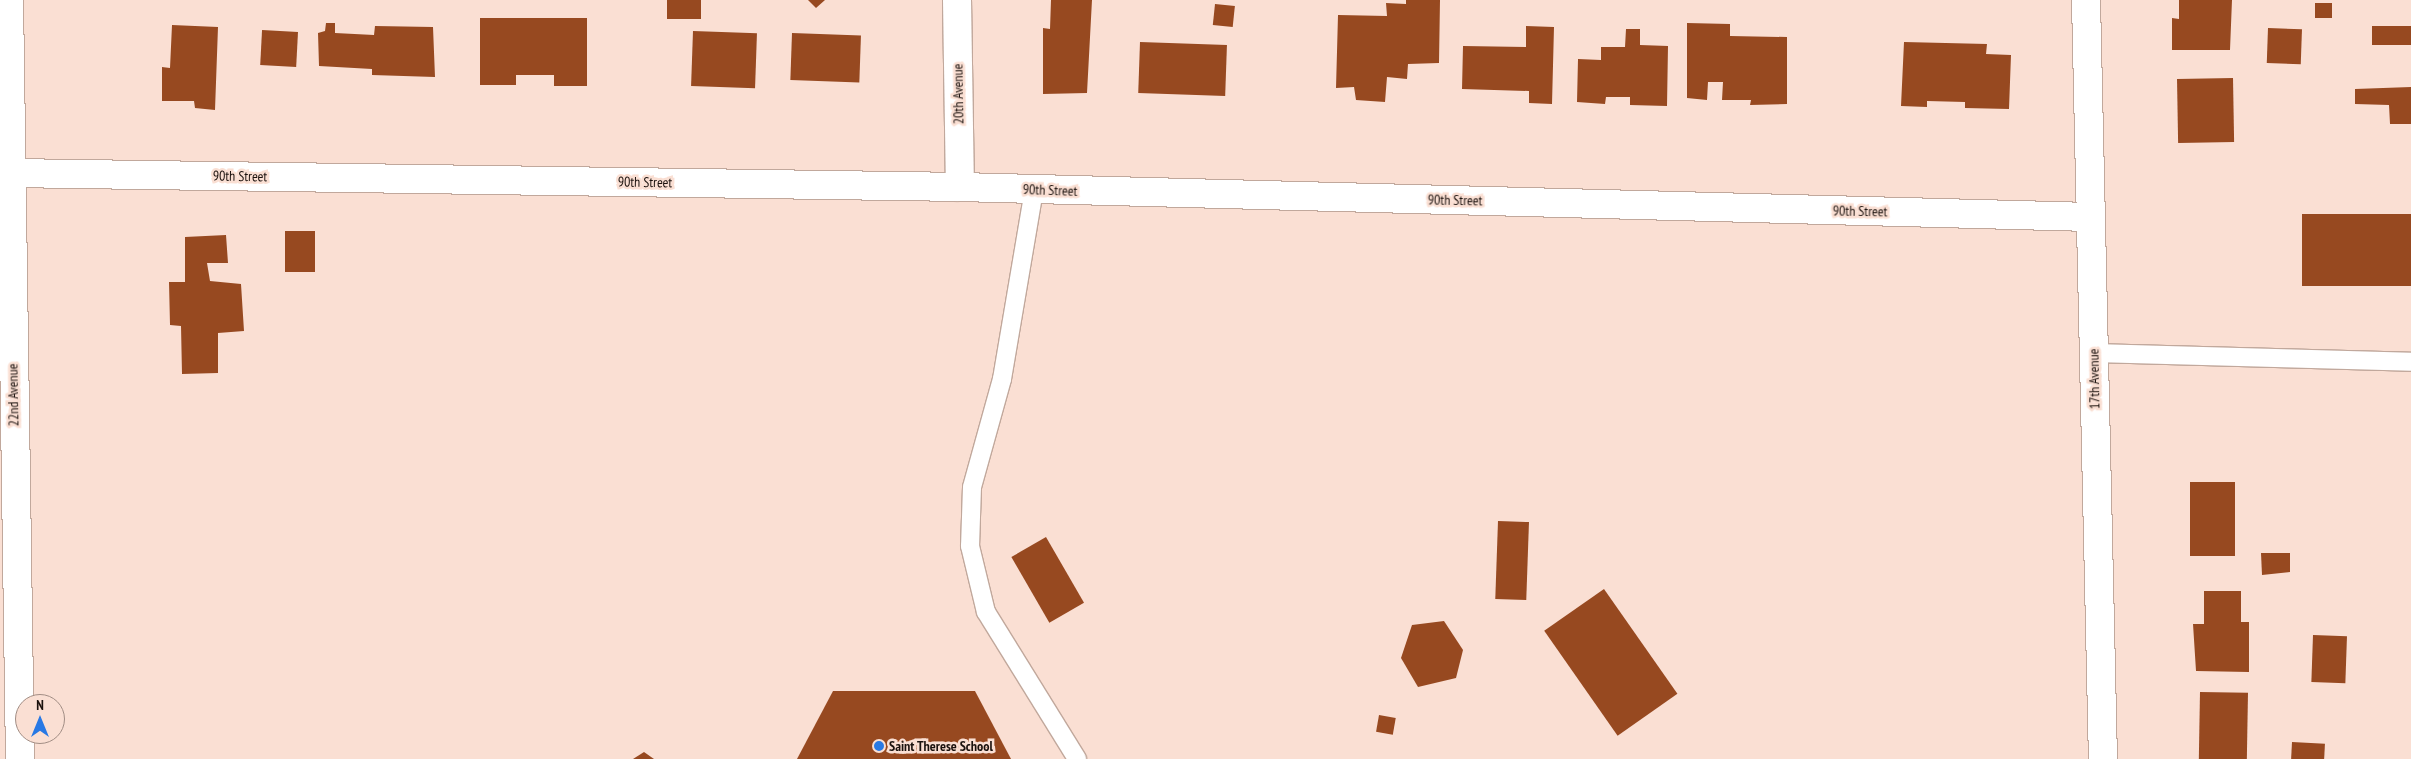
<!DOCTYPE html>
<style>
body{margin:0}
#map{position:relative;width:2411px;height:759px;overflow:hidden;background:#fadfd3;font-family:"PT Sans Narrow",sans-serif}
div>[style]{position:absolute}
.building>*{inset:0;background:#974920;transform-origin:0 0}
.roads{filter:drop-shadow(1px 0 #c1a89c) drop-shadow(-1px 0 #c1a89c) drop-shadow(0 1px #c1a89c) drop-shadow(0 -1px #c1a89c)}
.lane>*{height:18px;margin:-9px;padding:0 9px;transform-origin:9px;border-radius:9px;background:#fff}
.street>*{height:28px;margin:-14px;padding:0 14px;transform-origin:14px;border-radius:14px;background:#fff}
.secondary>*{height:28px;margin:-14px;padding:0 14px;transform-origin:14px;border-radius:14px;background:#fff}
.dots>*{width:14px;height:14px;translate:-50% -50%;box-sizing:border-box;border:2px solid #fadfd3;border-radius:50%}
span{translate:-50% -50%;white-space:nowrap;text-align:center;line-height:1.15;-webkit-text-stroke:5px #fadfd3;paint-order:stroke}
.street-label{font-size:14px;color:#1b120e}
.poi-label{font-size:14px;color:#1b120e;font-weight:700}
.left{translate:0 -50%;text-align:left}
.north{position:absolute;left:15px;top:694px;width:50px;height:50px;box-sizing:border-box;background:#fadfd3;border:1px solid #a18d84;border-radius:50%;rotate:0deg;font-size:14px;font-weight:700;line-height:20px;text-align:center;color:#1b120e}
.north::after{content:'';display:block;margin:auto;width:18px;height:22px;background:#2979e4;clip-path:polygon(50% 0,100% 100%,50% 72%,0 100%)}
</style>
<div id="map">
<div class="building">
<div style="left:667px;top:0;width:34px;height:19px"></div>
<div style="clip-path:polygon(808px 0,825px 0,816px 8px)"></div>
<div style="clip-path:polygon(1051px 0,1092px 0,1087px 93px,1043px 94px,1043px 28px,1050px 29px)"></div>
<div style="clip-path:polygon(1406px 0,1440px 0,1439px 63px,1408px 64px,1407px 79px,1387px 77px,1385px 102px,1356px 100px,1354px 87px,1336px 88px,1338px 15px,1387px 16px,1386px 3px,1406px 4px)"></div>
<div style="clip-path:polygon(2179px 0,2232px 0,2230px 50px,2172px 50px,2172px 18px,2179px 19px)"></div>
<div style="left:2315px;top:3px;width:17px;height:15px"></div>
<div style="left:1215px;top:4px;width:20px;height:21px;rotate:6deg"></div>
<div style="clip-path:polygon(480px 18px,587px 18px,587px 86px,554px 86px,554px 75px,516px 75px,516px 85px,480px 85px)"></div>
<div style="clip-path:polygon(326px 23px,335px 23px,335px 33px,374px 35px,375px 26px,433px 27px,435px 77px,372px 75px,372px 69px,319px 66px,318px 33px,325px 31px)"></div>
<div style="clip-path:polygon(1687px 23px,1730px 24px,1730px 36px,1787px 37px,1787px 104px,1750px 105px,1751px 100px,1722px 100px,1723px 82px,1708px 82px,1707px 100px,1687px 98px)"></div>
<div style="clip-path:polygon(172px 25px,218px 27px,215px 110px,195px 108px,194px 101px,162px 101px,162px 67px,170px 68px)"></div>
<div style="clip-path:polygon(1526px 26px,1554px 27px,1552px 104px,1529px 103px,1529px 91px,1462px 89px,1463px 46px,1526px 47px)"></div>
<div style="left:2372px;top:26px;width:39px;height:19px"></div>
<div style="left:2268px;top:28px;width:34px;height:35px;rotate:2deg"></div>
<div style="clip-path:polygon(1626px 29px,1640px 29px,1640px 45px,1668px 46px,1667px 106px,1630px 105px,1630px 97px,1606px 97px,1605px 104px,1577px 102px,1578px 59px,1601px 60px,1601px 47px,1625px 47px)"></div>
<div style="left:693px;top:31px;width:64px;height:55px;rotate:2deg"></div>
<div style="left:298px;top:32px;width:35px;height:36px;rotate:93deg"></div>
<div style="left:792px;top:33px;width:69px;height:47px;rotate:2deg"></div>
<div style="left:1140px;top:42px;width:87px;height:51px;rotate:2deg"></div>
<div style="clip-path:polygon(1904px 42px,1987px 44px,1986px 54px,2011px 55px,2009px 109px,1965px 108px,1965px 102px,1927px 101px,1927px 107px,1901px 106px)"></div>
<div style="left:2233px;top:78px;width:64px;height:56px;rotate:89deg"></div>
<div style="clip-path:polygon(2411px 87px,2411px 124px,2390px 124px,2389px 105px,2355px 104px,2355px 89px)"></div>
<div style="left:2411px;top:214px;width:72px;height:109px;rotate:90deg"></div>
<div style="left:285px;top:231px;width:30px;height:41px"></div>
<div style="clip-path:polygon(226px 235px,228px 263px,207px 263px,210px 281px,241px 284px,244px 331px,218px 333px,218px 373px,182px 374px,181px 326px,170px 325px,169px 282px,185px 282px,185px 237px)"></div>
<div style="left:2235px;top:482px;width:74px;height:45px;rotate:90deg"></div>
<div style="left:1498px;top:521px;width:31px;height:78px;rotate:2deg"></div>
<div style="left:1046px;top:537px;width:76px;height:40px;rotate:60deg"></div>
<div style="clip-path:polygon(2261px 553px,2290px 553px,2290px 572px,2262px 575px)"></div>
<div style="left:1604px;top:589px;width:128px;height:73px;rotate:55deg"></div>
<div style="clip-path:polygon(2204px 591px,2241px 591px,2241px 622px,2249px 622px,2249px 672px,2196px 671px,2193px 624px,2204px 624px)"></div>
<div style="clip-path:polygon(1444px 621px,1463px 650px,1456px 678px,1418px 687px,1401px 658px,1412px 625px)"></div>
<div style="left:2313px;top:635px;width:34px;height:47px;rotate:2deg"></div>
<div style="clip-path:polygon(833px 691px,975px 691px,1011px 759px,797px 759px)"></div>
<div style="left:2200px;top:692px;width:48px;height:67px;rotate:1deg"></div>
<div style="left:1379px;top:715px;width:17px;height:17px;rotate:10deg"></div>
<div style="left:2292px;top:742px;width:33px;height:17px;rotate:3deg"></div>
<div style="clip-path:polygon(644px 752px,654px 759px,633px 759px)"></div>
</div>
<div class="roads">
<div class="lane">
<div style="left:1034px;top:190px;width:192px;rotate:99.6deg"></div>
<div style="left:1002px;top:379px;width:112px;rotate:105.5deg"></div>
<div style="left:972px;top:487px;width:59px;rotate:91.9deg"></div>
<div style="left:970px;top:546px;width:68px;rotate:76.4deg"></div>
<div style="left:986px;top:612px;width:173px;rotate:58.2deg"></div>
<div style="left:2094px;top:353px;width:317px;rotate:1.6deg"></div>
</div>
<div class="street">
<div style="left:957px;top:0;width:187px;rotate:89.1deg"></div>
<div style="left:2086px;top:0;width:759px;rotate:88.72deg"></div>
<div style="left:9px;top:173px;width:951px;rotate:0.84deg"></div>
<div style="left:960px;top:187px;width:1131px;rotate:1.52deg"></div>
</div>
<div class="secondary">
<div style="left:9px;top:0;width:759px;rotate:89.17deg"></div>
</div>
</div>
<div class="dots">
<div style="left:879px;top:746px;background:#2979e4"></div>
</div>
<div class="street-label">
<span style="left:958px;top:94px;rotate:-91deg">20th Avenue</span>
<span style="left:240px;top:176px;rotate:1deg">90th Street</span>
<span style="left:645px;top:182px;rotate:1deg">90th Street</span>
<span style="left:1050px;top:190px;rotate:2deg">90th Street</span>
<span style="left:1455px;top:200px;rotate:1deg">90th Street</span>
<span style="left:1860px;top:211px;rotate:1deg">90th Street</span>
<span style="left:2094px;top:379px;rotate:-91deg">17th Avenue</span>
<span style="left:13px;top:395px;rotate:-91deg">22nd Avenue</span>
</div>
<div class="poi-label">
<span class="left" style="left:889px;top:746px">Saint Therese School</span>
</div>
<div class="north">N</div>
</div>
